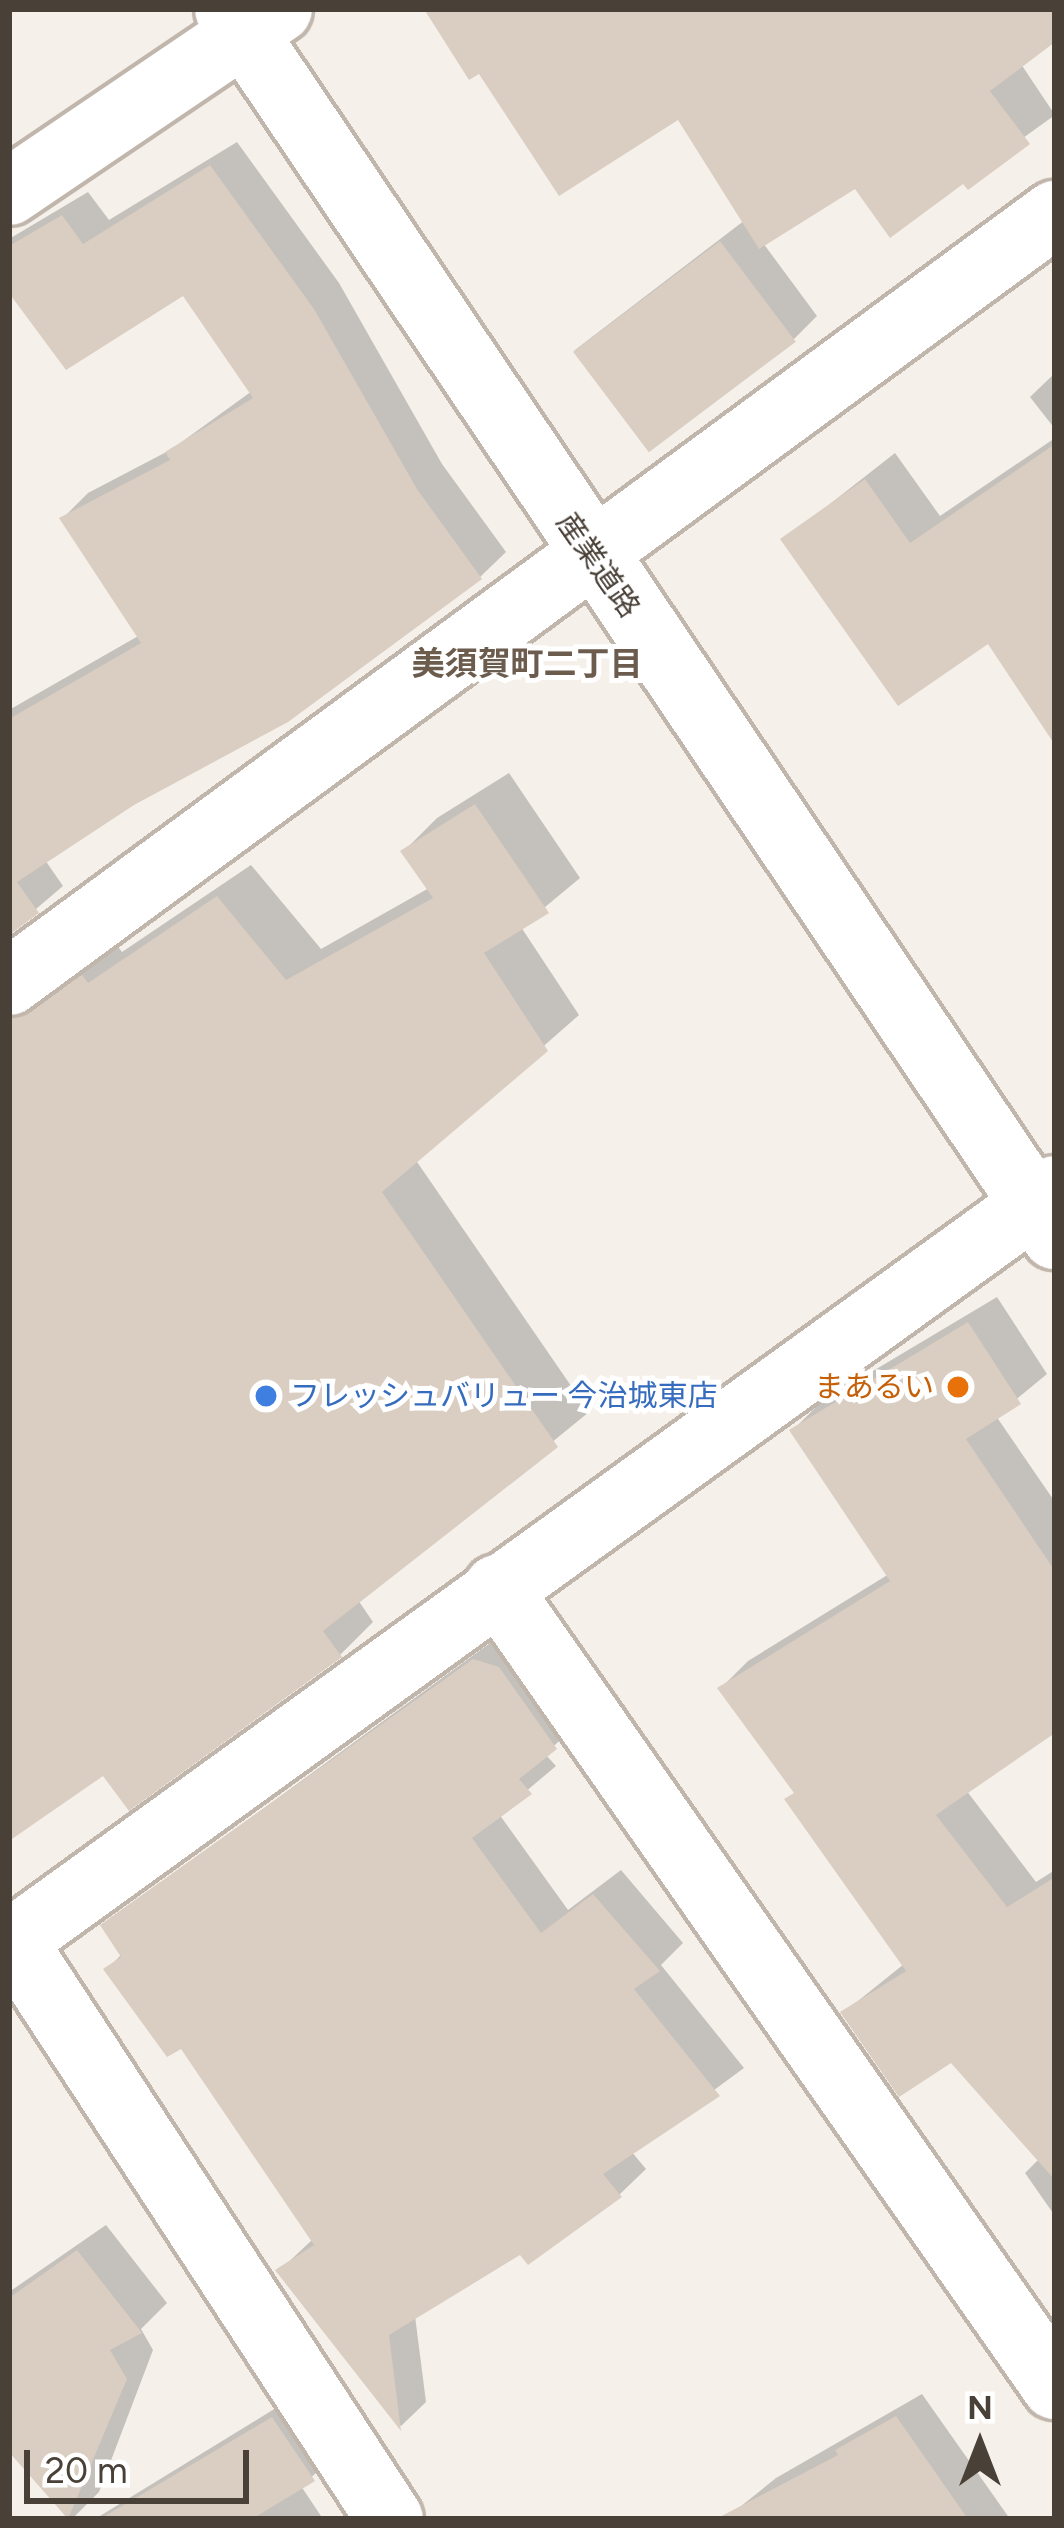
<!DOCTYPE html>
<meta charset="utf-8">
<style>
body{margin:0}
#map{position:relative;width:1064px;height:2528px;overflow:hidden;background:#f5f0ea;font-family:Figtree,"Noto Sans JP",sans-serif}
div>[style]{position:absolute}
.shadow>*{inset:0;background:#0003}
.building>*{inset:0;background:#dacdc1;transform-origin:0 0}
.roads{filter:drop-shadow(3px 0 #c1b6ac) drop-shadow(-3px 0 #c1b6ac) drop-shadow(0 3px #c1b6ac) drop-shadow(0 -3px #c1b6ac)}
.minor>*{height:66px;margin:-33px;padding:0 33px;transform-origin:33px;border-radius:33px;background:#fff}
.dots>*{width:33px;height:33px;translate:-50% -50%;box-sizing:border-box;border:6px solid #fff;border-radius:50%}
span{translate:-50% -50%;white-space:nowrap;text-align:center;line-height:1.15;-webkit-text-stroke:10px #fff;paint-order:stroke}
.street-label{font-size:30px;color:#494037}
.food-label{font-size:30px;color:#c56008}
.right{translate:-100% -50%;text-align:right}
.shop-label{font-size:30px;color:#366cbe}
.left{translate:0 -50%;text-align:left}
.neighbourhood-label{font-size:33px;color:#6c5c4e;font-weight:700}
.frame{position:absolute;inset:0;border:12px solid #494037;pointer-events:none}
.north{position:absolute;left:920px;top:2384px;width:120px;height:120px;-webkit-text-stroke:9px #fff;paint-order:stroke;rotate:0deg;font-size:33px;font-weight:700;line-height:48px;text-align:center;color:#494037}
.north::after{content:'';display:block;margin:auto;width:42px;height:54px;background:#494037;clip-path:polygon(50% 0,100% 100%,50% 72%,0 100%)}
.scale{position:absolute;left:24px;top:2450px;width:225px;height:54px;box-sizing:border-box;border:6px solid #494037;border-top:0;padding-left:15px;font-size:36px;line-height:42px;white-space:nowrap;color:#494037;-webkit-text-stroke:9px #fff;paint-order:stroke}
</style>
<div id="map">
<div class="shadow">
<div style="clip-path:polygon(437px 9px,1055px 9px,1055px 39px,1021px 64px,1055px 115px,891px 233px,856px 185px,763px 243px,817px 316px,793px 340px,575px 350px,745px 220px,679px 116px)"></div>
<div style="clip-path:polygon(237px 142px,339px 283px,442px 464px,506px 552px,480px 577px,45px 860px,63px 886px,9px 932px,9px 710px,140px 635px,63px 518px,88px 493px,172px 449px,252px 391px,184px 292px,9px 288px,9px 239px,88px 192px,109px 220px)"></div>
<div style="clip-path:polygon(1055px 373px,1055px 429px,1030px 397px)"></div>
<div style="clip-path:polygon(1055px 438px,1055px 740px,988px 639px,784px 540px,895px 453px,940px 516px)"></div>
<div style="clip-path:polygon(509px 773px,580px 878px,521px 927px,579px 1015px,415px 1159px,589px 1412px,358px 1600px,373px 1622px,340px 1655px,104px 1772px,9px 1803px,9px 1075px,27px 1016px,116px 944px,122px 952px,251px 865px,321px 949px,429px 888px,404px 851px,437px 818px)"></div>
<div style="clip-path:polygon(997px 1297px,1047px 1374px,996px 1416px,1055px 1502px,1055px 1729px,966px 1790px,1036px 1882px,1055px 1870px,1055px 2216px,1025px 2173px,1040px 2158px,952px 2059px,843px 2013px,904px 1964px,796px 1791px,721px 1688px,748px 1661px,889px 1574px,793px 1430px,821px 1402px)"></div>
<div style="clip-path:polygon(501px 1635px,581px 1721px,545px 1754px,556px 1766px,499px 1814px,568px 1910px,621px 1870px,683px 1943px,661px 1965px,744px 2068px,631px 2151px,646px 2169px,620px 2194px,529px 2261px,521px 2251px,415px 2316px,426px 2402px,401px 2426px,279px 2271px,313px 2239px,182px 2044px,107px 1969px,122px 1954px,104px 1925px)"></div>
<div style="clip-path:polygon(106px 2225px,167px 2303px,141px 2329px,153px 2350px,99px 2492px,72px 2519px,9px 2448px,9px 2292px)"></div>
<div style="clip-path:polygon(922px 2394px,1010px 2519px,725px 2519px,776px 2478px)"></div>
<div style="clip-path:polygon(297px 2395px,338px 2454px,301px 2486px,323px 2519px,95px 2519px)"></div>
</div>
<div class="building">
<div style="clip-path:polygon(424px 9px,1055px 9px,1055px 42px,990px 91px,1030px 144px,968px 190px,963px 184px,890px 238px,855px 189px,759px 249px,678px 120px,559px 196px,479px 74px,469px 80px)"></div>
<div style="clip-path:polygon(210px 165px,314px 309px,417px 489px,482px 579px,288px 722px,134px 805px,17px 882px,39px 913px,9px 935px,9px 719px,141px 643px,59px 518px,170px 460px,165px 452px,253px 398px,183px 296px,66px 370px,9px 293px,9px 246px,62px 215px,83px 244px)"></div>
<div style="left:720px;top:241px;width:126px;height:184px;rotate:53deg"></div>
<div style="clip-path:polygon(1055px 444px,1055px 745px,988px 644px,898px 706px,780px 539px,865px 479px,910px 543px)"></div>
<div style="clip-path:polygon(475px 804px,549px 913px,484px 953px,548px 1051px,382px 1192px,558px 1447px,323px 1631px,342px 1657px,129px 1811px,103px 1776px,9px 1841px,9px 1019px,82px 975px,88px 983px,217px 896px,286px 980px,433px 898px,400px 851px)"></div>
<div style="clip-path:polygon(968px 1322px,1021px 1404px,966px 1439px,1055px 1571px,1055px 1733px,936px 1815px,1007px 1907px,1055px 1877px,1055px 2180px,951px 2063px,899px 2097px,840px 2012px,906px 1971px,784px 1799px,794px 1793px,717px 1688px,890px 1581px,789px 1430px)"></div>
<div style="clip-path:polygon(473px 1659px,499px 1667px,557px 1749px,519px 1779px,532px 1794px,472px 1838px,541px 1933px,593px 1894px,660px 1971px,634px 1989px,720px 2096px,603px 2174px,622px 2197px,528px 2265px,520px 2255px,389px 2335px,401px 2431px,275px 2270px,314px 2245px,181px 2049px,167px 2057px,103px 1969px,121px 1957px,100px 1925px)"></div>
<div style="clip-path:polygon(77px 2250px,142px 2333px,110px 2350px,127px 2379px,68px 2519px,9px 2452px,9px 2298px)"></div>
<div style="clip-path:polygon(896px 2416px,968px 2519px,716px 2519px,838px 2455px,835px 2450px)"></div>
<div style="clip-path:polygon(272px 2417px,315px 2481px,252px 2519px,100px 2519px)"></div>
</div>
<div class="roads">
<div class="minor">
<div style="left:228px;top:9px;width:1480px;rotate:56.02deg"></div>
<div style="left:9px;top:192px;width:326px;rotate:-34.1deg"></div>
<div style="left:9px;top:982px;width:1298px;rotate:-36.29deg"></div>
<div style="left:497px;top:1588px;width:974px;rotate:55.04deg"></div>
<div style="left:9px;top:1935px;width:697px;rotate:56.88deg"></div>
<div style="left:9px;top:1944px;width:1290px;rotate:-35.82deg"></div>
</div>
</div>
<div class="dots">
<div style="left:958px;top:1387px;background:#e8710a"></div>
<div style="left:266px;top:1396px;background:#3f7fe0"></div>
</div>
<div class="street-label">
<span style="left:598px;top:565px;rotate:55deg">産業道路</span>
</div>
<div class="food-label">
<span class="right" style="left:934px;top:1387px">まあるい</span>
</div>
<div class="shop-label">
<span class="left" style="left:290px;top:1396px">フレッシュバリュー 今治城東店</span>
</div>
<div class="neighbourhood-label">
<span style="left:527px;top:664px">美須賀町二丁目</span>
</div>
<div class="frame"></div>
<div class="north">N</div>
<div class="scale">20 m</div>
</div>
